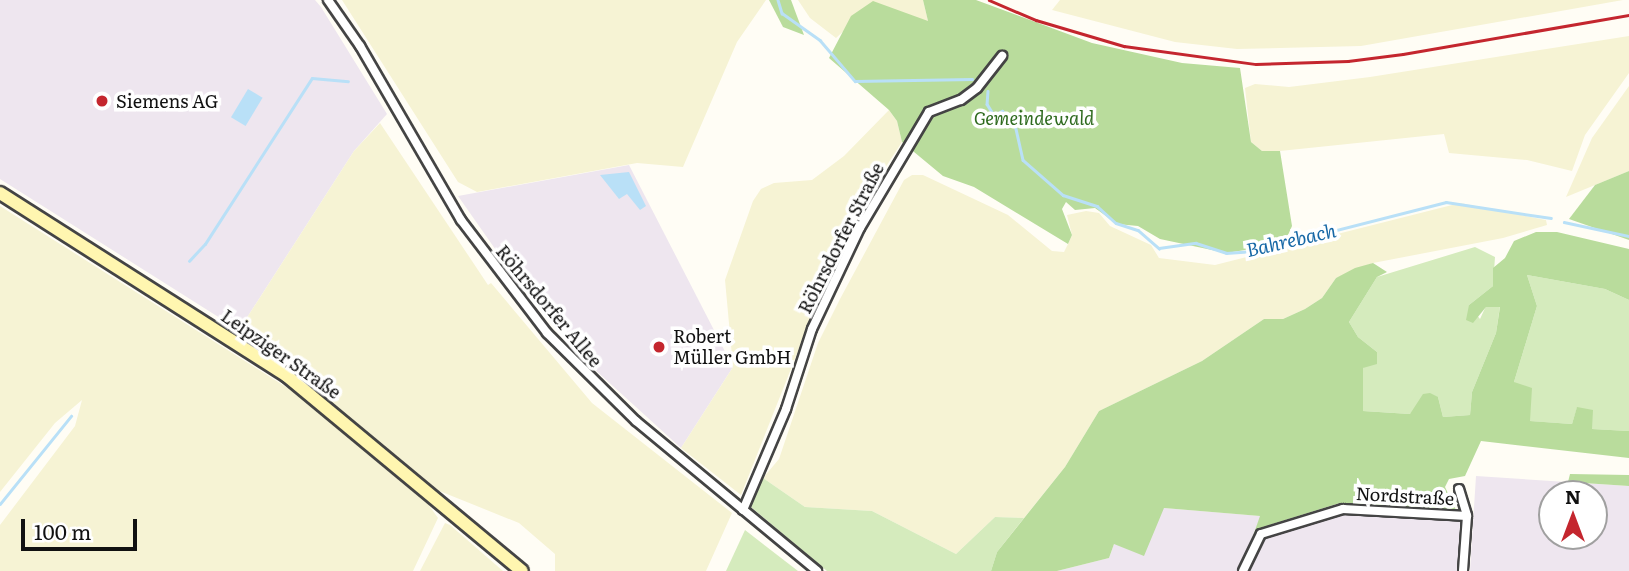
<!DOCTYPE html>
<meta charset="utf-8">
<style>
body{margin:0}
#map{position:relative;width:1629px;height:571px;overflow:hidden;background:#fffdf5;font-family:Literata,serif}
div>[style]{position:absolute}
.industrial>*{inset:0;background:#eee6ef}
.farmland>*{inset:0;background:#f6f3d4}
.green>*{inset:0;background:#d5ebbd}
.forest>*{inset:0;background:#b9dc9c}
.water>*{inset:0;background:#b9e0f7;transform-origin:0 0}
.stream>*{height:2.5px;margin:-1.25px;padding:0 1.25px;transform-origin:1.25px;border-radius:1.25px;background:#b9e0f7}
.roads{filter:drop-shadow(2px 0 #444) drop-shadow(-2px 0 #444) drop-shadow(0 2px #444) drop-shadow(0 -2px #444)}
.minor>*{height:8px;margin:-4px;padding:0 4px;transform-origin:4px;border-radius:4px;background:#fff}
.secondary>*{height:12px;margin:-6px;padding:0 6px;transform-origin:6px;border-radius:6px;background:#fff6b0}
.rail>*{height:2.5px;margin:-1.25px;padding:0 1.25px;transform-origin:1.25px;border-radius:1.25px;background:#c4262e}
.dots>*{width:19px;height:19px;translate:-50% -50%;box-sizing:border-box;border:4px solid #fff;border-radius:50%}
span{translate:-50% -50%;white-space:nowrap;text-align:center;line-height:1.15;-webkit-text-stroke:7px #fff;paint-order:stroke}
.poi-label{font-size:18px;color:#111}
.left{translate:0 -50%;text-align:left}
.park-label{font-size:18px;color:#2f6b1f;font-style:italic}
.street-label{font-size:18px;color:#111}
.water-label{font-size:19px;color:#1768a6;font-style:italic}
.north{position:absolute;left:1538px;top:480px;width:70px;height:70px;box-sizing:border-box;background:#fff;border:2px solid #a0a0a0;border-radius:50%;rotate:0deg;font-size:19px;font-weight:700;line-height:28px;text-align:center;color:#111}
.north::after{content:'';display:block;margin:auto;width:24px;height:32px;background:#c4262e;clip-path:polygon(50% 0,100% 100%,50% 72%,0 100%)}
.scale{position:absolute;left:21px;top:519px;width:116px;height:32px;box-sizing:border-box;border:4px solid #111;border-top:0;padding-left:9px;font-size:21px;line-height:24px;white-space:nowrap;color:#111;-webkit-text-stroke:5px #fff;paint-order:stroke}
</style>
<div id="map">
<div class="industrial">
<div style="clip-path:polygon(0 0,315px 0,321px 7px,387px 114px,354px 151px,239px 330px,0 179px)"></div>
<div style="clip-path:polygon(629px 165px,733px 367px,681px 448px,592px 367px,512px 273px,458px 196px)"></div>
<div style="clip-path:polygon(evenodd,1476px 476px,1629px 486px,1629px 571px,1470px 571px,1476px 476px,1552px 494px,1594px 494px,1594px 536px,1552px 536px,1552px 494px)"></div>
<div style="clip-path:polygon(1164px 508px,1261px 516px,1238px 571px,1057px 571px,1109px 558px,1114px 544px)"></div>
<div style="clip-path:polygon(1345px 511px,1460px 519px,1459px 571px,1248px 571px,1267px 536px)"></div>
</div>
<div class="farmland">
<div style="clip-path:polygon(342px 0,766px 0,737px 42px,683px 167px,637px 163px,477px 192px,458px 182px)"></div>
<div style="clip-path:polygon(798px 0,923px 0,928px 21px,849px 26px,836px 38px,810px 18px)"></div>
<div style="clip-path:polygon(1060px 0,1623px 0,1361px 46px,1237px 49px,1175px 42px,1052px 10px)"></div>
<div style="clip-path:polygon(1629px 36px,1629px 73px,1585px 135px,1572px 171px,1527px 160px,1449px 153px,1444px 134px,1280px 151px,1262px 151px,1251px 142px,1245px 88px,1255px 84px,1289px 87px,1370px 77px)"></div>
<div style="clip-path:polygon(1629px 86px,1629px 171px,1566px 197px,1592px 138px)"></div>
<div style="clip-path:polygon(889px 110px,897px 121px,902px 142px,848px 225px,741px 495px,681px 448px,733px 367px,725px 280px,753px 201px,761px 189px,774px 183px,812px 180px,844px 156px)"></div>
<div style="clip-path:polygon(380px 123px,488px 285px,491px 283px,592px 403px,732px 513px,706px 571px,555px 571px,555px 554px,519px 523px,437px 490px,239px 330px,354px 151px)"></div>
<div style="clip-path:polygon(912px 175px,923px 175px,1008px 215px,1052px 251px,1064px 252px,1068px 244px,1072px 235px,1067px 215px,1086px 211px,1099px 213px,1110px 226px,1151px 245px,1159px 258px,1215px 265px,1460px 203px,1546px 220px,1547px 225px,1503px 238px,1373px 263px,1336px 278px,1322px 298px,1305px 309px,1283px 319px,1264px 319px,1202px 361px,1099px 411px,1065px 467px,1024px 518px,995px 517px,956px 554px,872px 511px,805px 507px,763px 478px,779px 459px,818px 343px,840px 299px,904px 180px)"></div>
<div style="clip-path:polygon(0 206px,305px 399px,428px 504px,438px 518px,413px 571px,0 571px,0 525px,75px 426px,82px 400px,55px 423px,0 492px)"></div>
<div style="clip-path:polygon(445px 523px,450px 525px,503px 571px,420px 571px)"></div>
</div>
<div class="green">
<div style="clip-path:polygon(1475px 247px,1495px 257px,1493px 286px,1469px 305px,1480px 319px,1486px 306px,1500px 306px,1496px 333px,1472px 392px,1470px 415px,1443px 417px,1438px 397px,1410px 414px,1363px 411px,1363px 368px,1377px 352px,1358px 337px,1349px 322px,1377px 277px)"></div>
<div style="clip-path:polygon(1527px 275px,1605px 289px,1629px 300px,1629px 431px,1591px 429px,1577px 408px,1572px 424px,1529px 421px,1514px 382px,1537px 306px)"></div>
<div style="clip-path:polygon(763px 478px,805px 507px,872px 511px,956px 554px,995px 517px,1024px 518px,997px 552px,991px 571px,827px 571px,751px 507px)"></div>
<div style="clip-path:polygon(745px 530px,798px 571px,726px 571px)"></div>
</div>
<div class="forest">
<div style="clip-path:polygon(769px 0,791px 0,804px 35px,783px 27px)"></div>
<div style="clip-path:polygon(923px 0,976px 0,1092px 43px,1182px 63px,1240px 68px,1251px 142px,1262px 151px,1280px 151px,1292px 226px,1284px 244px,1226px 253px,1160px 239px,1138px 226px,1117px 224px,1095px 208px,1075px 210px,1066px 202px,1062px 209px,1072px 235px,1068px 244px,974px 187px,943px 176px,902px 142px,897px 121px,889px 110px,829px 58px,851px 16px,873px 1px,928px 21px)"></div>
<div style="clip-path:polygon(1629px 171px,1629px 240px,1569px 219px,1595px 185px)"></div>
<div style="clip-path:polygon(1536px 232px,1557px 232px,1629px 249px,1629px 300px,1605px 289px,1527px 275px,1537px 306px,1514px 382px,1532px 388px,1530px 421px,1572px 424px,1577px 407px,1593px 410px,1592px 429px,1629px 431px,1629px 458px,1481px 441px,1465px 476px,1449px 479px,1445px 487px,1456px 510px,1340px 503px,1263px 527px,1253px 536px,1260px 516px,1164px 508px,1144px 556px,1114px 544px,1109px 558px,1057px 571px,991px 571px,997px 552px,1065px 467px,1099px 411px,1202px 361px,1264px 319px,1283px 319px,1305px 309px,1322px 298px,1336px 278px,1355px 268px,1373px 263px,1387px 272px,1377px 277px,1349px 322px,1358px 337px,1377px 352px,1377px 364px,1363px 368px,1363px 411px,1410px 414px,1423px 394px,1430px 393px,1438px 397px,1443px 417px,1470px 415px,1472px 392px,1496px 333px,1500px 307px,1486px 307px,1473px 323px,1466px 320px,1469px 305px,1493px 286px,1493px 268px,1505px 258px,1514px 241px)"></div>
<div style="clip-path:polygon(1570px 474px,1629px 475px,1629px 486px,1568px 482px)"></div>
</div>
<div class="water">
<div style="left:248px;top:89px;width:17px;height:33px;rotate:31deg"></div>
<div style="clip-path:polygon(629px 172px,646px 206px,640px 210px,627px 194px,619px 199px,600px 175px)"></div>
</div>
<div class="stream">
<div style="left:778px;top:0;width:14px;rotate:73deg"></div>
<div style="left:782px;top:13px;width:47px;rotate:35.4deg"></div>
<div style="left:820px;top:40px;width:54px;rotate:49.5deg"></div>
<div style="left:855px;top:81px;width:117px;rotate:-1deg"></div>
<div style="left:988px;top:91px;width:13px;rotate:94deg"></div>
<div style="left:987px;top:104px;width:13px;rotate:58deg"></div>
<div style="left:994px;top:115px;width:9px;rotate:-27deg"></div>
<div style="left:1002px;top:111px;width:15px;rotate:37deg"></div>
<div style="left:1014px;top:120px;width:41px;rotate:77.3deg"></div>
<div style="left:1023px;top:160px;width:53px;rotate:41.2deg"></div>
<div style="left:1063px;top:195px;width:36px;rotate:18deg"></div>
<div style="left:1097px;top:206px;width:25px;rotate:42deg"></div>
<div style="left:1116px;top:223px;width:23px;rotate:18deg"></div>
<div style="left:1138px;top:230px;width:28px;rotate:41deg"></div>
<div style="left:1159px;top:248px;width:37px;rotate:-8deg"></div>
<div style="left:1196px;top:243px;width:32px;rotate:18deg"></div>
<div style="left:1226px;top:253px;width:28px;rotate:-4deg"></div>
<div style="left:1254px;top:251px;width:198px;rotate:-14.3deg"></div>
<div style="left:1446px;top:202px;width:106px;rotate:8.7deg"></div>
<div style="left:1564px;top:222px;width:66px;rotate:12.2deg"></div>
<div style="left:189px;top:261px;width:23px;rotate:-47deg"></div>
<div style="left:205px;top:244px;width:197px;rotate:-57.2deg"></div>
<div style="left:312px;top:78px;width:36px;rotate:5deg"></div>
<div style="left:0;top:504px;width:113px;rotate:-51.1deg"></div>
</div>
<div class="roads">
<div class="minor">
<div style="left:328px;top:0;width:56px;rotate:55.2deg"></div>
<div style="left:360px;top:46px;width:201px;rotate:59.9deg"></div>
<div style="left:461px;top:220px;width:142px;rotate:52.7deg"></div>
<div style="left:547px;top:333px;width:125px;rotate:44.7deg"></div>
<div style="left:636px;top:421px;width:235px;rotate:39.6deg"></div>
<div style="left:1459px;top:489px;width:28px;rotate:73deg"></div>
<div style="left:1467px;top:516px;width:55px;rotate:94.2deg"></div>
<div style="left:743px;top:510px;width:110px;rotate:-66.9deg"></div>
<div style="left:786px;top:409px;width:84px;rotate:-72deg"></div>
<div style="left:812px;top:329px;width:112px;rotate:-64.6deg"></div>
<div style="left:860px;top:228px;width:135px;rotate:-59.3deg"></div>
<div style="left:929px;top:112px;width:34px;rotate:-21deg"></div>
<div style="left:961px;top:100px;width:20px;rotate:-37deg"></div>
<div style="left:977px;top:88px;width:41px;rotate:-52deg"></div>
<div style="left:1243px;top:571px;width:41px;rotate:-64.1deg"></div>
<div style="left:1261px;top:534px;width:86px;rotate:-17deg"></div>
<div style="left:1343px;top:509px;width:124px;rotate:3.2deg"></div>
</div>
<div class="secondary">
<div style="left:0;top:193px;width:340px;rotate:32.5deg"></div>
<div style="left:287px;top:376px;width:305px;rotate:39.7deg"></div>
</div>
</div>
<div class="rail">
<div style="left:989px;top:0;width:51px;rotate:23.1deg"></div>
<div style="left:1036px;top:20px;width:92px;rotate:16.5deg"></div>
<div style="left:1124px;top:46px;width:133px;rotate:7.8deg"></div>
<div style="left:1256px;top:64px;width:92px;rotate:-1.9deg"></div>
<div style="left:1348px;top:61px;width:55px;rotate:-7.3deg"></div>
<div style="left:1403px;top:54px;width:229px;rotate:-9.8deg"></div>
</div>
<div class="dots">
<div style="left:102px;top:101px;background:#c4262e"></div>
<div style="left:659px;top:347px;background:#c4262e"></div>
</div>
<div class="poi-label">
<span class="left" style="left:116px;top:101px">Siemens AG</span>
<span class="left" style="left:673px;top:347px">Robert<br>Müller GmbH</span>
</div>
<div class="park-label">
<span style="left:1034px;top:118px">Gemeindewald</span>
</div>
<div class="street-label">
<span style="left:841px;top:238px;rotate:-63deg">Röhrsdorfer Straße</span>
<span style="left:549px;top:306px;rotate:50deg">Röhrsdorfer Allee</span>
<span style="left:281px;top:354px;rotate:35deg">Leipziger Straße</span>
<span style="left:1405px;top:496px;rotate:3deg">Nordstraße</span>
</div>
<div class="water-label">
<span style="left:1291px;top:240px;rotate:-13deg">Bahrebach</span>
</div>
<div class="north">N</div>
<div class="scale">100 m</div>
</div>
